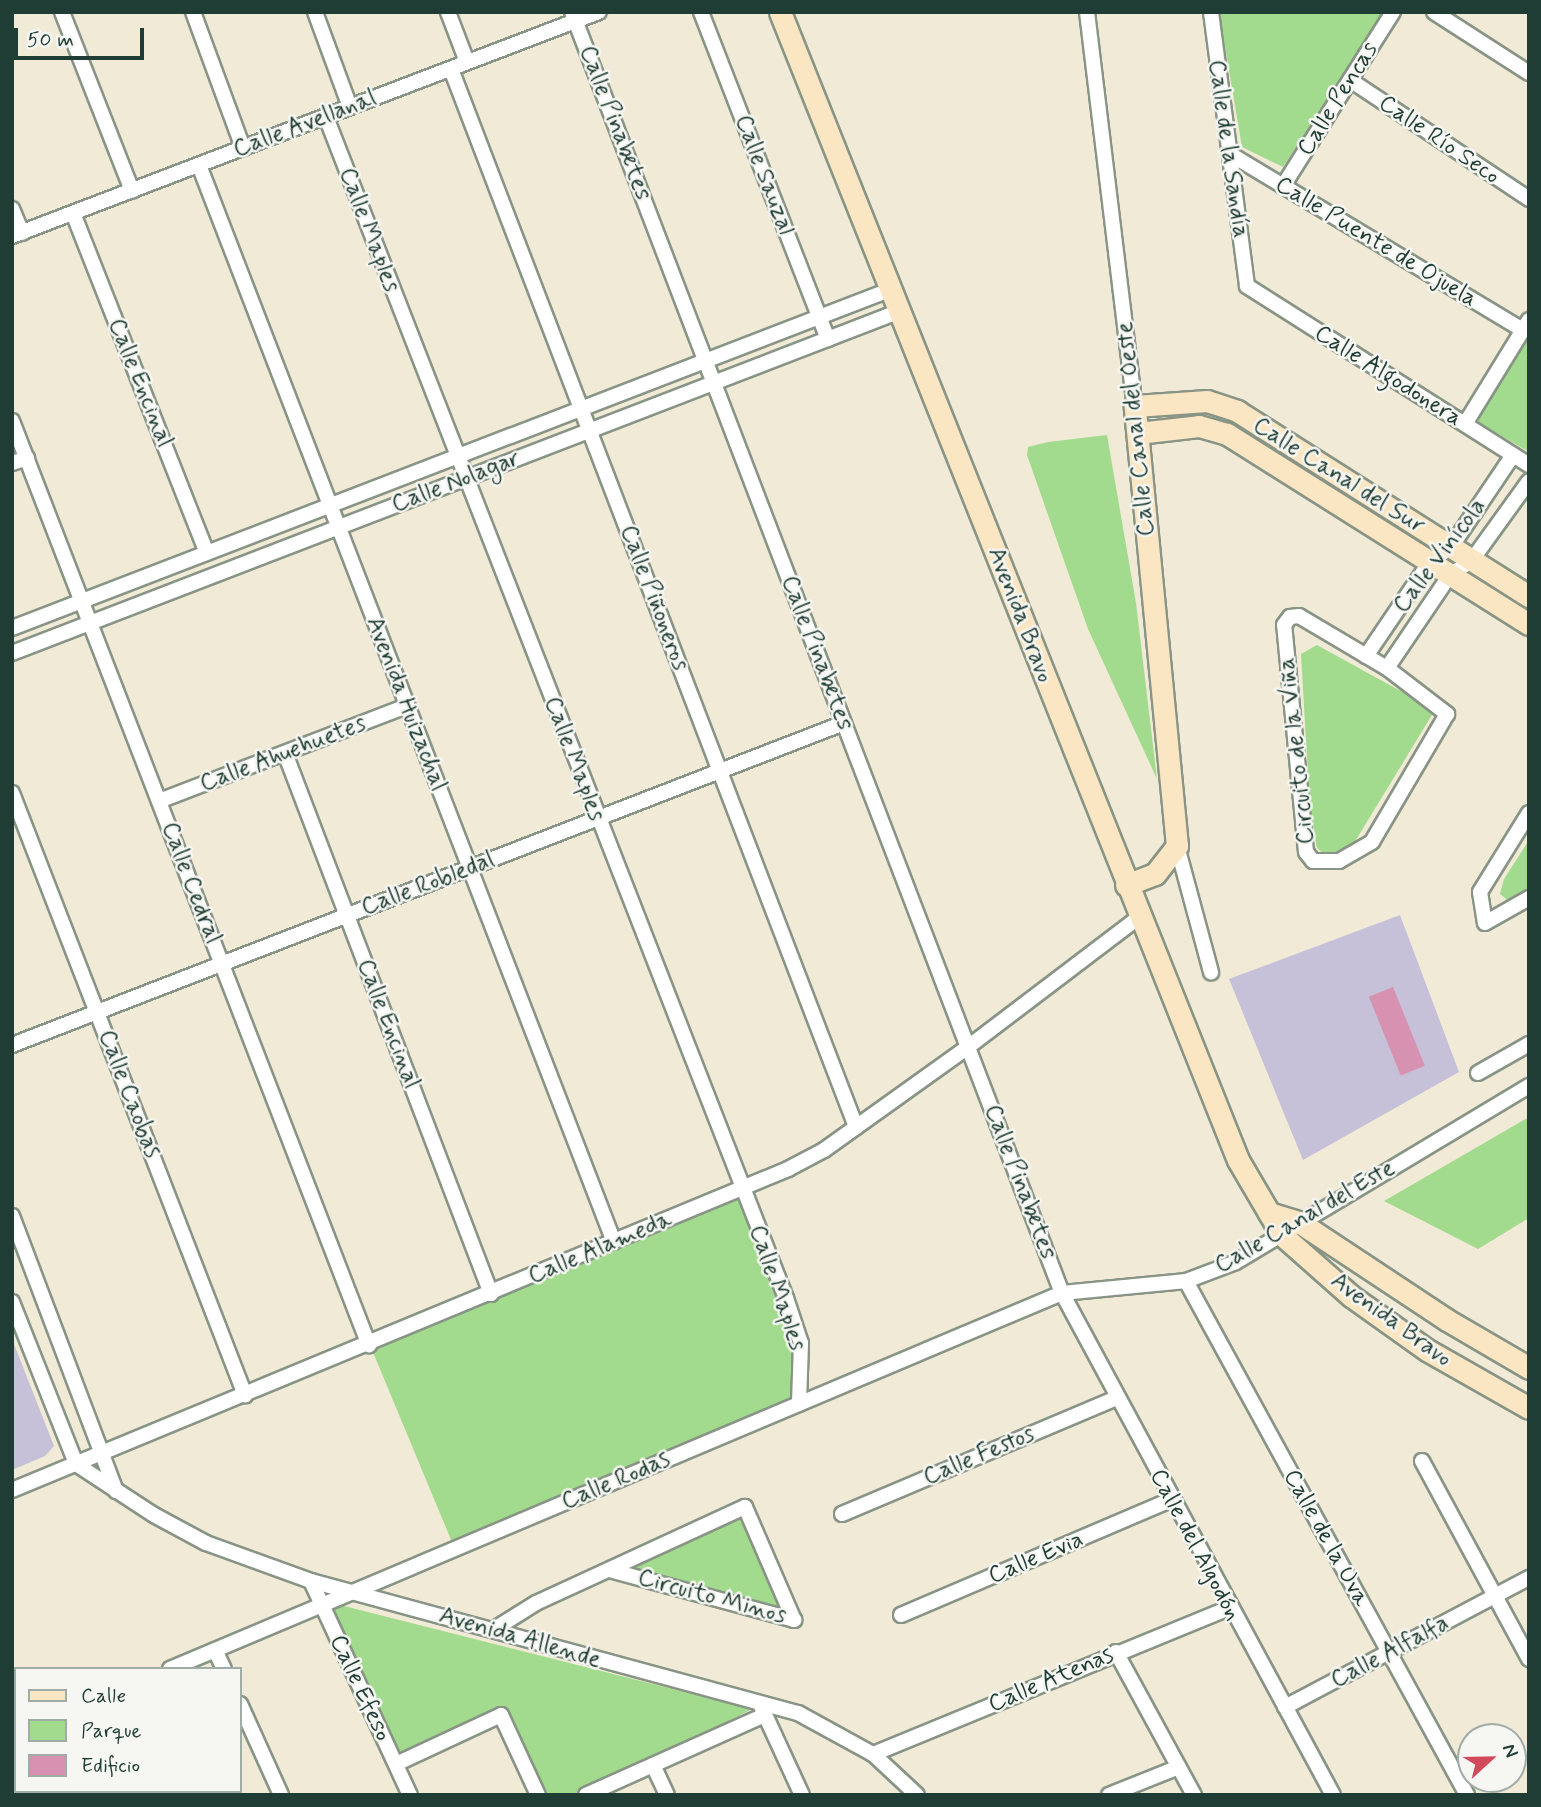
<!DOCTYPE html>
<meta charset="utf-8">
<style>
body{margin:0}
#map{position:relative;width:1541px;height:1807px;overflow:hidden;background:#f1ead6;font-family:Mynerve,sans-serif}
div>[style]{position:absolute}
.industrial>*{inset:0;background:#c6c0d9}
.green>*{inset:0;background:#a2db8d}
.building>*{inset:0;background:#d792b1;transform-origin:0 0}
.roads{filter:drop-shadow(2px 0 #889485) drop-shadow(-2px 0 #889485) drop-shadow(0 2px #889485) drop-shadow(0 -2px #889485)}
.street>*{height:14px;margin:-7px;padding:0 7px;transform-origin:7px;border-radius:7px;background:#fff}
.secondary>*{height:21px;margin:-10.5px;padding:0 10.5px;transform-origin:10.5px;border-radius:10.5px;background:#fbe6c3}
span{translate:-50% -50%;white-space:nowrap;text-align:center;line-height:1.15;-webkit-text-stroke:5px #f6f6f2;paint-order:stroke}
.street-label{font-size:24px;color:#1f3d34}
.frame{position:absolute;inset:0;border:14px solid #1f3d34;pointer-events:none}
.legend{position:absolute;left:14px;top:1667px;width:228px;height:126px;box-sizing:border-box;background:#f6f6f2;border:2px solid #a0aca6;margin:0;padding:9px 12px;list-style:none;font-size:21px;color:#1f3d34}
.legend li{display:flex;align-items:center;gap:14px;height:35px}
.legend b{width:35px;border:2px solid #a0aca6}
.north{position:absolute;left:1457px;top:1723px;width:70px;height:70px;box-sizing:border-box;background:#f6f6f2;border:2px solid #a0aca6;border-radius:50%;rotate:68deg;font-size:19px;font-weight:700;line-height:28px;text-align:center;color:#1f3d34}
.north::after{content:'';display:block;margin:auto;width:24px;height:32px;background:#d1495b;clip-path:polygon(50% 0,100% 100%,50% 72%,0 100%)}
.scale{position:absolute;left:14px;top:28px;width:130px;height:32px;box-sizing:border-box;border:4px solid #1f3d34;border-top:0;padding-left:9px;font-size:21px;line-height:24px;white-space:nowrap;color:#1f3d34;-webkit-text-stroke:5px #f6f6f2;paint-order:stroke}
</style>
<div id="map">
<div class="industrial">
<div style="clip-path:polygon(1400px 915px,1459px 1072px,1303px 1160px,1229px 979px)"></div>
<div style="clip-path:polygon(12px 1339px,54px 1446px,45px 1456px,12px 1470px)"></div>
</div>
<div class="green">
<div style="clip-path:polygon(1219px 12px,1387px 12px,1283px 167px,1242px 147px)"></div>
<div style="clip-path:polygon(1529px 335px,1529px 452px,1476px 421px)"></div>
<div style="clip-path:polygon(1107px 435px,1136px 603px,1157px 779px,1088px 629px,1027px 455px,1028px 447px,1048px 442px)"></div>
<div style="clip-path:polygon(1317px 645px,1435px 710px,1351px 848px,1326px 856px,1317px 848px,1310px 810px,1301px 654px)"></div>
<div style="clip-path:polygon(1529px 840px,1529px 890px,1510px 902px,1500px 894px,1504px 879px)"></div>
<div style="clip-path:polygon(1529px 1117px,1529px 1218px,1478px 1249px,1384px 1201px)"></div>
<div style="clip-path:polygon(738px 1192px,799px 1343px,797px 1402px,454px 1547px,370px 1345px)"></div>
<div style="clip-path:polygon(743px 1510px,791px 1617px,617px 1570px)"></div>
<div style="clip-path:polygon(344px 1606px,752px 1709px,586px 1795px,534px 1795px,493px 1713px,395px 1756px,328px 1608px)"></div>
</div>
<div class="building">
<div style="left:1393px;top:987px;width:85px;height:26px;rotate:68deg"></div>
</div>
<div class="roads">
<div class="street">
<div style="left:62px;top:12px;width:192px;rotate:68.6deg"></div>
<div style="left:193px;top:12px;width:145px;rotate:69.8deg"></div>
<div style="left:315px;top:12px;width:101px;rotate:69.8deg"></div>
<div style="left:448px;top:12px;width:53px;rotate:69.2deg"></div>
<div style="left:572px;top:12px;width:1372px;rotate:69.07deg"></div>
<div style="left:1062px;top:1293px;width:570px;rotate:61.64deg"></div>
<div style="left:701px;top:12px;width:351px;rotate:68.8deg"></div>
<div style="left:1087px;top:12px;width:397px;rotate:83.1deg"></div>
<div style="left:1211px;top:12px;width:276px;rotate:82.5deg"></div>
<div style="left:1247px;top:286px;width:334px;rotate:32.4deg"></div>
<div style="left:1434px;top:12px;width:113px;rotate:32.7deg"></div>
<div style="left:451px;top:69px;width:1133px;rotate:69.05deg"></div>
<div style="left:1350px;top:80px;width:215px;rotate:33.6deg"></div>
<div style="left:326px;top:117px;width:1267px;rotate:68.72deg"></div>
<div style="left:786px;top:1298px;width:47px;rotate:71.6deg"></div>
<div style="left:801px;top:1343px;width:61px;rotate:91.9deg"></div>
<div style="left:1230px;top:154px;width:342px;rotate:31deg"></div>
<div style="left:199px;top:165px;width:1154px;rotate:68.93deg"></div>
<div style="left:1283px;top:186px;width:206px;rotate:-57.7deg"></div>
<div style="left:12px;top:209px;width:26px;rotate:67deg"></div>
<div style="left:73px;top:213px;width:365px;rotate:68.5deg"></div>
<div style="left:12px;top:236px;width:628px;rotate:-20.89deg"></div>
<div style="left:12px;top:421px;width:991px;rotate:68.88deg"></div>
<div style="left:1465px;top:424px;width:122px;rotate:-58.4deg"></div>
<div style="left:12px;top:463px;width:16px;rotate:-18deg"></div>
<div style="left:1299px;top:616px;width:102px;rotate:30.6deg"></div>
<div style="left:1387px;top:668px;width:76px;rotate:37.5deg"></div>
<div style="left:1447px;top:714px;width:148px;rotate:120.4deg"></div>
<div style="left:1372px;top:842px;width:38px;rotate:150deg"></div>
<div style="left:1339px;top:861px;width:26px;rotate:180deg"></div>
<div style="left:1313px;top:861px;width:11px;rotate:-128deg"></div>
<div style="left:1306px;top:852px;width:228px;rotate:-95.5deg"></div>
<div style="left:1284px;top:625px;width:10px;rotate:-53deg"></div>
<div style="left:1290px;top:617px;width:9px;rotate:-6deg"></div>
<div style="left:12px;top:628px;width:943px;rotate:-21.07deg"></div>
<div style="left:12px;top:653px;width:952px;rotate:-21.06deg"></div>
<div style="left:1366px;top:656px;width:114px;rotate:-55.8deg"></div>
<div style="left:1430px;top:562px;width:26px;rotate:-36deg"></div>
<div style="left:1451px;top:547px;width:111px;rotate:-56deg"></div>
<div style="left:1387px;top:668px;width:112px;rotate:-55.9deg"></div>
<div style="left:1450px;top:575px;width:27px;rotate:-34deg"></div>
<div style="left:1472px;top:560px;width:97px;rotate:-54.2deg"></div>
<div style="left:285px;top:753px;width:579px;rotate:69.15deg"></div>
<div style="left:12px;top:793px;width:646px;rotate:68.84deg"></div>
<div style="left:159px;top:801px;width:266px;rotate:-21deg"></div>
<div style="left:1529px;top:813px;width:93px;rotate:121.8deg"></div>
<div style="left:1480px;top:892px;width:31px;rotate:81deg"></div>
<div style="left:1485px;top:923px;width:51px;rotate:-29.6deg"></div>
<div style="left:1177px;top:846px;width:131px;rotate:74.9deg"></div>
<div style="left:12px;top:1045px;width:892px;rotate:-21.16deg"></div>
<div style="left:1478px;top:1073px;width:59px;rotate:-29.6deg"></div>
<div style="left:12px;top:1216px;width:294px;rotate:69.3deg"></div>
<div style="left:1186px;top:1281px;width:586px;rotate:61.33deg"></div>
<div style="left:12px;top:1302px;width:174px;rotate:68.4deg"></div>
<div style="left:76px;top:1464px;width:93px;rotate:33.2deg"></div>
<div style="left:154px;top:1515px;width:59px;rotate:28.3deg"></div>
<div style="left:206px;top:1543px;width:112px;rotate:19.9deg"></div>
<div style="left:311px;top:1581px;width:505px;rotate:15.17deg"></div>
<div style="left:798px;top:1713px;width:85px;rotate:28.7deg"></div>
<div style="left:873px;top:1754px;width:60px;rotate:43deg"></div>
<div style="left:1422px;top:1461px;width:225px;rotate:61.6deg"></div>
<div style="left:12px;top:1490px;width:840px;rotate:-22.47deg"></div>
<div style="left:788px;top:1169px;width:41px;rotate:-27.8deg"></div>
<div style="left:824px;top:1150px;width:177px;rotate:-35.6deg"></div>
<div style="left:968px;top:1047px;width:215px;rotate:-37.2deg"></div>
<div style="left:842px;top:1514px;width:298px;rotate:-22.9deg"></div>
<div style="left:613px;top:1571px;width:188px;rotate:15.1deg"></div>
<div style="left:311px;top:1581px;width:236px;rotate:65.2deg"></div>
<div style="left:901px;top:1615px;width:293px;rotate:-23.1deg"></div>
<div style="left:493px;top:1630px;width:51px;rotate:-32.1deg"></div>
<div style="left:536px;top:1603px;width:230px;rotate:-24.7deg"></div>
<div style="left:745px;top:1507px;width:123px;rotate:66.6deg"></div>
<div style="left:215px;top:1650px;width:21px;rotate:65deg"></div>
<div style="left:1116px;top:1652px;width:163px;rotate:61.4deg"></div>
<div style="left:170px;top:1669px;width:968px;rotate:-22.86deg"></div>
<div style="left:1062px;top:1293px;width:125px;rotate:-5.5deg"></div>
<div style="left:1186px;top:1281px;width:53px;rotate:-20.8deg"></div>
<div style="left:1236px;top:1262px;width:342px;rotate:-31deg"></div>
<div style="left:240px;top:1704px;width:100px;rotate:65.7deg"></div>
<div style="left:761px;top:1706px;width:98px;rotate:65.3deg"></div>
<div style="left:1285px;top:1707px;width:276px;rotate:-27.9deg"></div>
<div style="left:12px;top:1735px;width:4px;rotate:-14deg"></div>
<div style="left:873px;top:1754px;width:385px;rotate:-22.3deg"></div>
<div style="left:396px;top:1764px;width:116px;rotate:-25deg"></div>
<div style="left:501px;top:1715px;width:88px;rotate:65.2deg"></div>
<div style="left:653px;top:1765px;width:33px;rotate:65deg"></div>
<div style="left:12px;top:1770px;width:9px;rotate:63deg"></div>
<div style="left:22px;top:1791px;width:4px;rotate:76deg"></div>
<div style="left:149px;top:1791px;width:4px;rotate:76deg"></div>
<div style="left:586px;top:1795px;width:196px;rotate:-24.1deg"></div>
<div style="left:1109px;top:1795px;width:75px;rotate:-21.8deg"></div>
</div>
<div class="secondary">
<div style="left:780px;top:12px;width:1236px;rotate:68.25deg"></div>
<div style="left:1238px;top:1160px;width:87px;rotate:59.6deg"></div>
<div style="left:1282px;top:1235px;width:92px;rotate:41.5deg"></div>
<div style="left:1351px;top:1296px;width:93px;rotate:35.4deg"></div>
<div style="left:1427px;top:1350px;width:117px;rotate:29.6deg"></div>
<div style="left:1138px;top:433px;width:61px;rotate:-6.5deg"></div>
<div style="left:1199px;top:426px;width:29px;rotate:16deg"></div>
<div style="left:1227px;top:434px;width:357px;rotate:32.2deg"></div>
<div style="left:1126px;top:885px;width:31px;rotate:-21deg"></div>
<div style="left:1155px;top:874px;width:36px;rotate:-52deg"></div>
<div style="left:1177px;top:846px;width:442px;rotate:-95.5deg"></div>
<div style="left:1135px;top:406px;width:72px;rotate:-4deg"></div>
<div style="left:1207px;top:401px;width:32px;rotate:18deg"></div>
<div style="left:1237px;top:411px;width:346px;rotate:32.4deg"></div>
<div style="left:1269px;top:1213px;width:31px;rotate:17deg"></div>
<div style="left:1299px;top:1222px;width:178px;rotate:33.5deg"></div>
<div style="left:1447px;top:1320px;width:95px;rotate:30.3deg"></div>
</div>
</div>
<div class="street-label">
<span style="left:1338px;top:99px;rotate:-58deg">Calle Pencas</span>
<span style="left:615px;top:123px;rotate:69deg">Calle Pinabetes</span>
<span style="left:305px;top:124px;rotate:-21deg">Calle Avellanal</span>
<span style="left:1439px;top:140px;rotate:34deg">Calle Río Seco</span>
<span style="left:1228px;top:149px;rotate:82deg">Calle de la Sandía</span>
<span style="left:764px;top:175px;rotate:69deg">Calle Sauzal</span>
<span style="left:369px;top:230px;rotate:69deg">Calle Maples</span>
<span style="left:1376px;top:242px;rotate:31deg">Calle Puente de Ojuela</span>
<span style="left:1388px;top:376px;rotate:32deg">Calle Algodonera</span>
<span style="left:140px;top:383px;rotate:68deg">Calle Encinal</span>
<span style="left:1136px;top:429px;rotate:-96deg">Calle Canal del Oeste</span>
<span style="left:1339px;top:476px;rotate:32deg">Calle Canal del Sur</span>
<span style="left:456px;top:482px;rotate:-21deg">Calle Nolagar</span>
<span style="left:1440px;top:556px;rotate:-53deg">Calle Vinícola</span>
<span style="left:654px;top:598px;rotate:69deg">Calle Piñoneros</span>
<span style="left:1020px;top:615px;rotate:69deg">Avenida Bravo</span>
<span style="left:817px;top:653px;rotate:69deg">Calle Pinabetes</span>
<span style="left:406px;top:704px;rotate:69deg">Avenida Huizachal</span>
<span style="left:1297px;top:751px;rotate:-96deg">Circuito de la Viña</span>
<span style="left:283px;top:754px;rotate:-21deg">Calle Ahuehuetes</span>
<span style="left:574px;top:759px;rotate:69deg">Calle Maples</span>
<span style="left:191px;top:883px;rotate:69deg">Calle Cedral</span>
<span style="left:428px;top:884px;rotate:-21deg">Calle Robledal</span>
<span style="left:388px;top:1024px;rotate:69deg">Calle Encinal</span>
<span style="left:129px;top:1094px;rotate:69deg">Calle Caobas</span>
<span style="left:1020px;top:1182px;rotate:69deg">Calle Pinabetes</span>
<span style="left:1305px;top:1217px;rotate:-30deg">Calle Canal del Este</span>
<span style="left:600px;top:1248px;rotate:-23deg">Calle Alameda</span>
<span style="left:777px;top:1288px;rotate:71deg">Calle Maples</span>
<span style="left:1391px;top:1320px;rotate:36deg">Avenida Bravo</span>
<span style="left:979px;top:1456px;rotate:-23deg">Calle Festos</span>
<span style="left:616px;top:1481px;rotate:-23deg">Calle Rodas</span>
<span style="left:1326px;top:1538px;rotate:61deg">Calle de la Uva</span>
<span style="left:1195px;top:1545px;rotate:62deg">Calle del Algodón</span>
<span style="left:1036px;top:1558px;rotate:-23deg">Calle Evia</span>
<span style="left:712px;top:1597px;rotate:15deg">Circuito Minos</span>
<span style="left:520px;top:1638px;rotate:16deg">Avenida Allende</span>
<span style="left:1390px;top:1652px;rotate:-28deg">Calle Alfalfa</span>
<span style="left:1051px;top:1680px;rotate:-23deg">Calle Atenas</span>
<span style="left:360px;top:1688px;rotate:65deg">Calle Efeso</span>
</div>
<div class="frame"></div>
<ul class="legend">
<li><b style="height:9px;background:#fbe6c3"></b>Calle</li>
<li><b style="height:19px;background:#a2db8d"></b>Parque</li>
<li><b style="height:19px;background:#d792b1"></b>Edificio</li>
</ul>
<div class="north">N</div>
<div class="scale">50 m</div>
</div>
